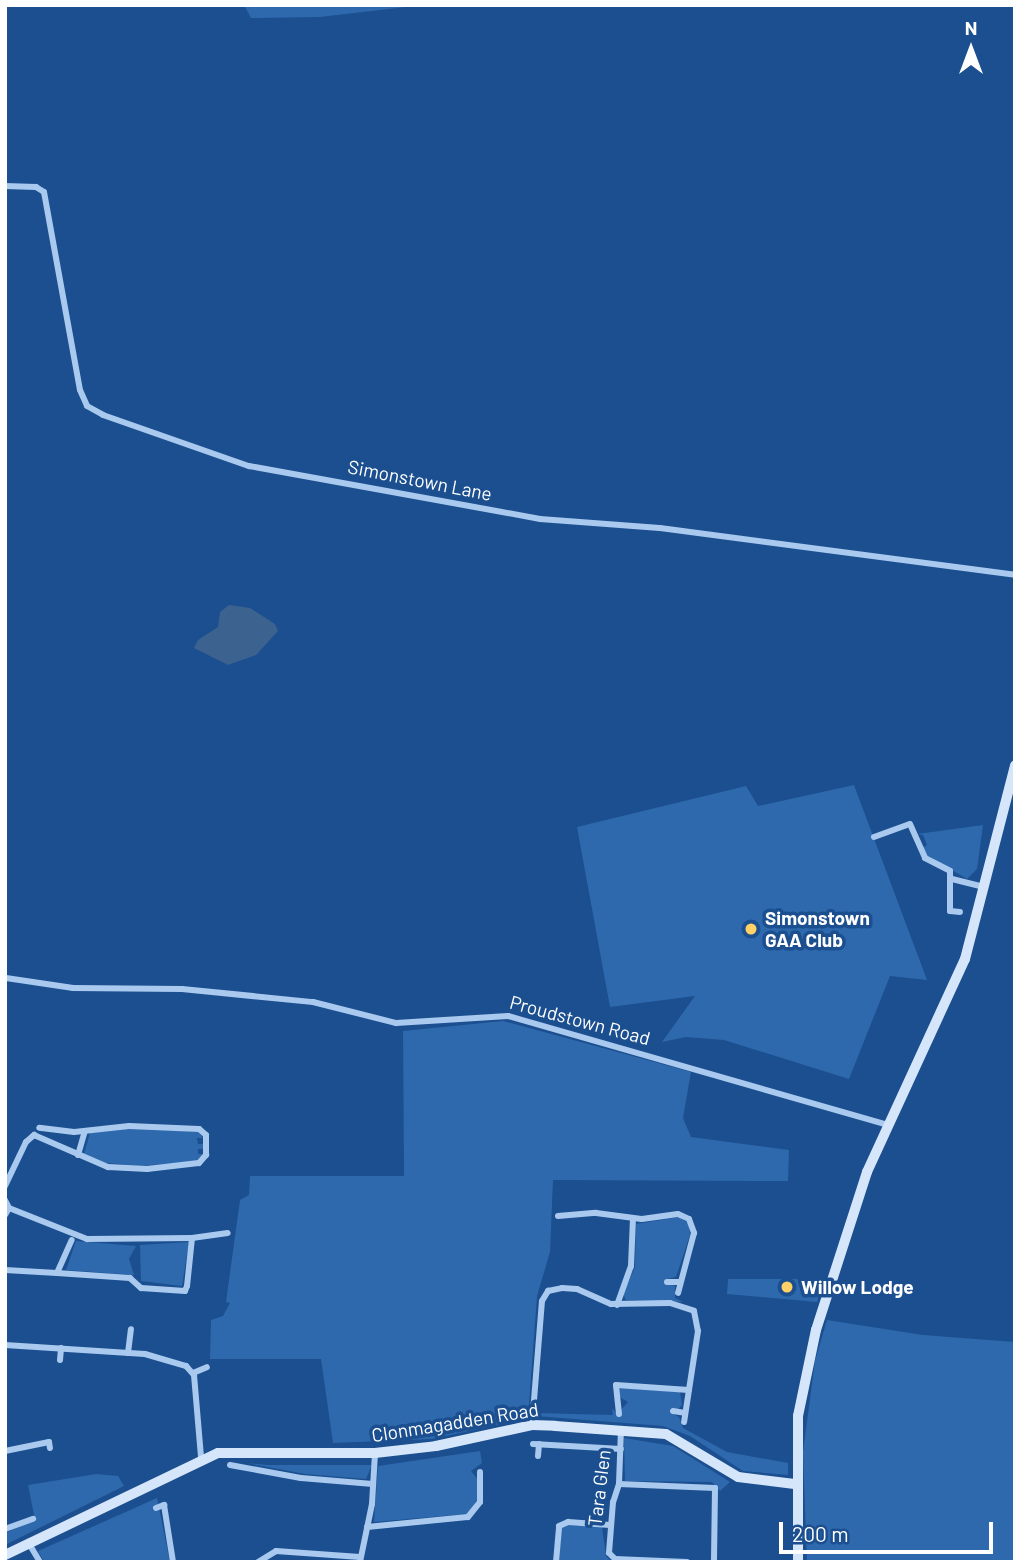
<!DOCTYPE html>
<style>
body{margin:0}
#map{position:relative;width:1020px;height:1567px;overflow:hidden;background:#1b4f8f;font-family:Barlow,sans-serif}
div>[style]{position:absolute}
.green>*{inset:0;background:#2e69ad}
.water>*{inset:0;background:#3c6290}
.street>*{height:6px;margin:-3px;padding:0 3px;transform-origin:3px;border-radius:3px;background:#a9c9ee}
.secondary>*{height:10px;margin:-5px;padding:0 5px;transform-origin:5px;border-radius:5px;background:#d6e6fa}
.dots>*{width:19px;height:19px;translate:-50% -50%;box-sizing:border-box;border:4px solid #1b4f8f;border-radius:50%}
span{translate:-50% -50%;white-space:nowrap;text-align:center;line-height:1.15;-webkit-text-stroke:7px #1b4f8f;paint-order:stroke}
.street-label{font-size:19px;color:#fff}
.poi-label{font-size:19px;color:#fff;font-weight:700}
.left{translate:0 -50%;text-align:left}
.frame{position:absolute;inset:0;border:7px solid #fff;pointer-events:none}
.north{position:absolute;left:936px;top:14px;width:70px;height:70px;-webkit-text-stroke:5px #1b4f8f;paint-order:stroke;rotate:0deg;font-size:19px;font-weight:700;line-height:28px;text-align:center;color:#fff}
.north::after{content:'';display:block;margin:auto;width:24px;height:32px;background:#fff;clip-path:polygon(50% 0,100% 100%,50% 72%,0 100%)}
.scale{position:absolute;left:779px;top:1522px;width:214px;height:32px;box-sizing:border-box;border:4px solid #fff;border-top:0;padding-left:9px;font-size:21px;line-height:24px;white-space:nowrap;color:#fff;-webkit-text-stroke:5px #1b4f8f;paint-order:stroke}
</style>
<div id="map">
<div class="green">
<div style="clip-path:polygon(244px 5px,423px 5px,320px 17px,251px 18px)"></div>
<div style="clip-path:polygon(854px 785px,927px 980px,890px 976px,849px 1079px,724px 1040px,686px 1037px,662px 1042px,695px 996px,610px 1007px,577px 827px,746px 786px,758px 806px)"></div>
<div style="clip-path:polygon(983px 825px,977px 869px,967px 879px,925px 854px,922px 848px,927px 845px,923px 835px,917px 834px)"></div>
<div style="clip-path:polygon(503px 1021px,691px 1072px,683px 1118px,691px 1137px,789px 1150px,788px 1181px,553px 1180px,550px 1252px,537px 1296px,528px 1418px,432px 1439px,333px 1443px,321px 1359px,210px 1359px,211px 1320px,223px 1316px,230px 1303px,226px 1302px,240px 1200px,249px 1195px,250px 1176px,404px 1176px,403px 1031px)"></div>
<div style="clip-path:polygon(133px 1128px,199px 1132px,203px 1138px,197px 1138px,198px 1144px,203px 1144px,203px 1149px,198px 1149px,198px 1154px,203px 1154px,199px 1161px,140px 1166px,106px 1163px,84px 1154px,90px 1133px)"></div>
<div style="clip-path:polygon(679px 1217px,689px 1223px,690px 1235px,676px 1277px,667px 1279px,667px 1284px,675px 1286px,675px 1298px,683px 1302px,626px 1300px,623px 1294px,635px 1267px,636px 1224px)"></div>
<div style="clip-path:polygon(76px 1241px,136px 1246px,129px 1259px,134px 1275px,66px 1270px)"></div>
<div style="clip-path:polygon(189px 1242px,182px 1286px,141px 1281px,140px 1245px)"></div>
<div style="clip-path:polygon(728px 1279px,796px 1279px,822px 1286px,817px 1302px,727px 1294px)"></div>
<div style="clip-path:polygon(827px 1320px,923px 1335px,1015px 1342px,1015px 1562px,807px 1562px,803px 1452px,815px 1361px)"></div>
<div style="clip-path:polygon(617px 1388px,680px 1392px,682px 1405px,673px 1414px,679px 1417px,683px 1428px,727px 1452px,788px 1463px,788px 1475px,743px 1471px,690px 1436px,663px 1426px,536px 1416px,536px 1413px,613px 1415px,612px 1408px,617px 1414px,628px 1402px,618px 1396px)"></div>
<div style="clip-path:polygon(624px 1438px,673px 1446px,730px 1482px,720px 1491px,712px 1482px,625px 1481px)"></div>
<div style="clip-path:polygon(480px 1451px,482px 1463px,471px 1471px,480px 1482px,479px 1500px,467px 1514px,374px 1522px,378px 1466px)"></div>
<div style="clip-path:polygon(246px 1463px,268px 1465px,372px 1465px,366px 1479px,305px 1474px)"></div>
<div style="clip-path:polygon(96px 1474px,118px 1476px,124px 1486px,5px 1545px,5px 1533px,35px 1520px,28px 1485px)"></div>
<div style="clip-path:polygon(157px 1498px,170px 1562px,44px 1562px,38px 1551px)"></div>
<div style="clip-path:polygon(568px 1525px,602px 1527px,606px 1556px,612px 1562px,559px 1562px,561px 1528px)"></div>
</div>
<div class="water">
<div style="clip-path:polygon(229px 605px,250px 608px,275px 624px,278px 631px,256px 655px,228px 665px,194px 648px,198px 640px,218px 627px,220px 612px)"></div>
</div>
<div class="street">
<div style="left:5px;top:186px;width:31px;rotate:2deg"></div>
<div style="left:36px;top:187px;width:9px;rotate:32deg"></div>
<div style="left:44px;top:192px;width:201px;rotate:79.7deg"></div>
<div style="left:80px;top:390px;width:17px;rotate:66deg"></div>
<div style="left:87px;top:406px;width:18px;rotate:29deg"></div>
<div style="left:103px;top:415px;width:155px;rotate:19.3deg"></div>
<div style="left:249px;top:466px;width:296px;rotate:10.3deg"></div>
<div style="left:540px;top:519px;width:120px;rotate:4.3deg"></div>
<div style="left:660px;top:528px;width:358px;rotate:7.5deg"></div>
<div style="left:874px;top:837px;width:38px;rotate:-20deg"></div>
<div style="left:910px;top:824px;width:37px;rotate:66deg"></div>
<div style="left:925px;top:858px;width:28px;rotate:27deg"></div>
<div style="left:950px;top:871px;width:40px;rotate:90deg"></div>
<div style="left:950px;top:911px;width:10px;rotate:6deg"></div>
<div style="left:952px;top:879px;width:33px;rotate:14deg"></div>
<div style="left:6px;top:978px;width:68px;rotate:8.5deg"></div>
<div style="left:73px;top:988px;width:109px;rotate:0.5deg"></div>
<div style="left:182px;top:989px;width:132px;rotate:5.7deg"></div>
<div style="left:313px;top:1002px;width:86px;rotate:14.2deg"></div>
<div style="left:396px;top:1023px;width:112px;rotate:-3.6deg"></div>
<div style="left:508px;top:1016px;width:395px;rotate:16deg"></div>
<div style="left:78px;top:1155px;width:25px;rotate:-74deg"></div>
<div style="left:5px;top:1186px;width:49px;rotate:-64.5deg"></div>
<div style="left:26px;top:1142px;width:11px;rotate:-41deg"></div>
<div style="left:34px;top:1135px;width:81px;rotate:23.4deg"></div>
<div style="left:108px;top:1167px;width:39px;rotate:3deg"></div>
<div style="left:147px;top:1169px;width:52px;rotate:-6.6deg"></div>
<div style="left:199px;top:1163px;width:11px;rotate:-49deg"></div>
<div style="left:206px;top:1155px;width:20px;rotate:-90deg"></div>
<div style="left:206px;top:1135px;width:9px;rotate:-139deg"></div>
<div style="left:199px;top:1129px;width:70px;rotate:-177.5deg"></div>
<div style="left:129px;top:1126px;width:55px;rotate:173.8deg"></div>
<div style="left:74px;top:1132px;width:35px;rotate:-173deg"></div>
<div style="left:5px;top:1200px;width:9px;rotate:63deg"></div>
<div style="left:9px;top:1208px;width:8px;rotate:120deg"></div>
<div style="left:9px;top:1208px;width:84px;rotate:21.7deg"></div>
<div style="left:87px;top:1239px;width:105px;rotate:-0.5deg"></div>
<div style="left:192px;top:1238px;width:48px;rotate:95.9deg"></div>
<div style="left:187px;top:1286px;width:5px;rotate:112deg"></div>
<div style="left:185px;top:1291px;width:44px;rotate:-176.1deg"></div>
<div style="left:141px;top:1288px;width:15px;rotate:-138deg"></div>
<div style="left:130px;top:1278px;width:73px;rotate:-176.1deg"></div>
<div style="left:57px;top:1273px;width:36px;rotate:-66deg"></div>
<div style="left:558px;top:1216px;width:38px;rotate:-5deg"></div>
<div style="left:596px;top:1213px;width:46px;rotate:7.4deg"></div>
<div style="left:642px;top:1219px;width:36px;rotate:-8deg"></div>
<div style="left:678px;top:1214px;width:12px;rotate:24deg"></div>
<div style="left:689px;top:1219px;width:15px;rotate:70deg"></div>
<div style="left:694px;top:1233px;width:62px;rotate:104.9deg"></div>
<div style="left:192px;top:1238px;width:36px;rotate:-8deg"></div>
<div style="left:5px;top:1270px;width:52px;rotate:3.3deg"></div>
<div style="left:667px;top:1282px;width:12px"></div>
<div style="left:617px;top:1305px;width:41px;rotate:-70.3deg"></div>
<div style="left:631px;top:1266px;width:48px;rotate:-87.6deg"></div>
<div style="left:5px;top:1345px;width:140px;rotate:3.7deg"></div>
<div style="left:145px;top:1354px;width:43px;rotate:16.3deg"></div>
<div style="left:186px;top:1366px;width:12px;rotate:48deg"></div>
<div style="left:194px;top:1375px;width:82px;rotate:85.1deg"></div>
<div style="left:128px;top:1353px;width:24px;rotate:-83deg"></div>
<div style="left:60px;top:1360px;width:12px;rotate:-85deg"></div>
<div style="left:193px;top:1373px;width:15px;rotate:-23deg"></div>
<div style="left:673px;top:1411px;width:12px;rotate:9deg"></div>
<div style="left:619px;top:1414px;width:29px;rotate:-96deg"></div>
<div style="left:616px;top:1385px;width:73px;rotate:3.9deg"></div>
<div style="left:532px;top:1425px;width:124px;rotate:-85.4deg"></div>
<div style="left:542px;top:1301px;width:12px;rotate:-59deg"></div>
<div style="left:548px;top:1291px;width:14px;rotate:-12deg"></div>
<div style="left:562px;top:1288px;width:15px;rotate:4deg"></div>
<div style="left:577px;top:1289px;width:37px;rotate:24deg"></div>
<div style="left:611px;top:1304px;width:59px;rotate:-1deg"></div>
<div style="left:670px;top:1303px;width:25px;rotate:18deg"></div>
<div style="left:694px;top:1311px;width:20px;rotate:79deg"></div>
<div style="left:698px;top:1331px;width:92px;rotate:98.7deg"></div>
<div style="left:621px;top:1429px;width:55px;rotate:92.1deg"></div>
<div style="left:619px;top:1484px;width:19px;rotate:108deg"></div>
<div style="left:613px;top:1502px;width:51px;rotate:94.5deg"></div>
<div style="left:609px;top:1553px;width:8px;rotate:45deg"></div>
<div style="left:615px;top:1559px;width:72px;rotate:2.4deg"></div>
<div style="left:533px;top:1444px;width:88px;rotate:3.3deg"></div>
<div style="left:5px;top:1451px;width:45px;rotate:-11.6deg"></div>
<div style="left:49px;top:1442px;width:6px;rotate:81deg"></div>
<div style="left:538px;top:1456px;width:12px;rotate:-85deg"></div>
<div style="left:230px;top:1465px;width:72px;rotate:10.4deg"></div>
<div style="left:301px;top:1478px;width:72px;rotate:4.8deg"></div>
<div style="left:619px;top:1484px;width:96px;rotate:2.4deg"></div>
<div style="left:715px;top:1488px;width:74px;rotate:90.8deg"></div>
<div style="left:156px;top:1508px;width:9px;rotate:-21deg"></div>
<div style="left:164px;top:1505px;width:58px;rotate:81deg"></div>
<div style="left:367px;top:1527px;width:101px;rotate:-5.7deg"></div>
<div style="left:468px;top:1517px;width:19px;rotate:-51deg"></div>
<div style="left:480px;top:1502px;width:30px;rotate:-90deg"></div>
<div style="left:5px;top:1529px;width:30px;rotate:-20deg"></div>
<div style="left:28px;top:1542px;width:23px;rotate:59deg"></div>
<div style="left:258px;top:1562px;width:21px;rotate:-31deg"></div>
<div style="left:276px;top:1551px;width:84px;rotate:4.1deg"></div>
<div style="left:360px;top:1562px;width:59px;rotate:-78.3deg"></div>
<div style="left:372px;top:1504px;width:51px;rotate:-86.6deg"></div>
<div style="left:556px;top:1562px;width:36px;rotate:-85deg"></div>
<div style="left:559px;top:1526px;width:10px;rotate:-24deg"></div>
<div style="left:568px;top:1522px;width:42px;rotate:4.1deg"></div>
</div>
<div class="secondary">
<div style="left:5px;top:1555px;width:236px;rotate:-25.6deg"></div>
<div style="left:218px;top:1453px;width:157px"></div>
<div style="left:375px;top:1453px;width:61px;rotate:-6.5deg"></div>
<div style="left:436px;top:1446px;width:98px;rotate:-12.3deg"></div>
<div style="left:532px;top:1425px;width:23px;rotate:2deg"></div>
<div style="left:555px;top:1426px;width:111px;rotate:4.1deg"></div>
<div style="left:666px;top:1434px;width:84px;rotate:30.8deg"></div>
<div style="left:738px;top:1477px;width:57px;rotate:7deg"></div>
<div style="left:798px;top:1562px;width:146px;rotate:-90deg"></div>
<div style="left:798px;top:1416px;width:88px;rotate:-78.2deg"></div>
<div style="left:816px;top:1330px;width:166px;rotate:-72.1deg"></div>
<div style="left:867px;top:1172px;width:234px;rotate:-65.3deg"></div>
<div style="left:965px;top:959px;width:200px;rotate:-75.5deg"></div>
</div>
<div class="dots">
<div style="left:751px;top:929px;background:#ffd166"></div>
<div style="left:787px;top:1287px;background:#ffd166"></div>
</div>
<div class="street-label">
<span style="left:420px;top:480px;rotate:11deg">Simonstown Lane</span>
<span style="left:580px;top:1020px;rotate:15deg">Proudstown Road</span>
<span style="left:455px;top:1422px;rotate:-9deg">Clonmagadden Road</span>
<span style="left:599px;top:1488px;rotate:-83deg">Tara Glen</span>
</div>
<div class="poi-label">
<span class="left" style="left:765px;top:929px">Simonstown<br>GAA Club</span>
<span class="left" style="left:801px;top:1287px">Willow Lodge</span>
</div>
<div class="frame"></div>
<div class="north">N</div>
<div class="scale">200 m</div>
</div>
